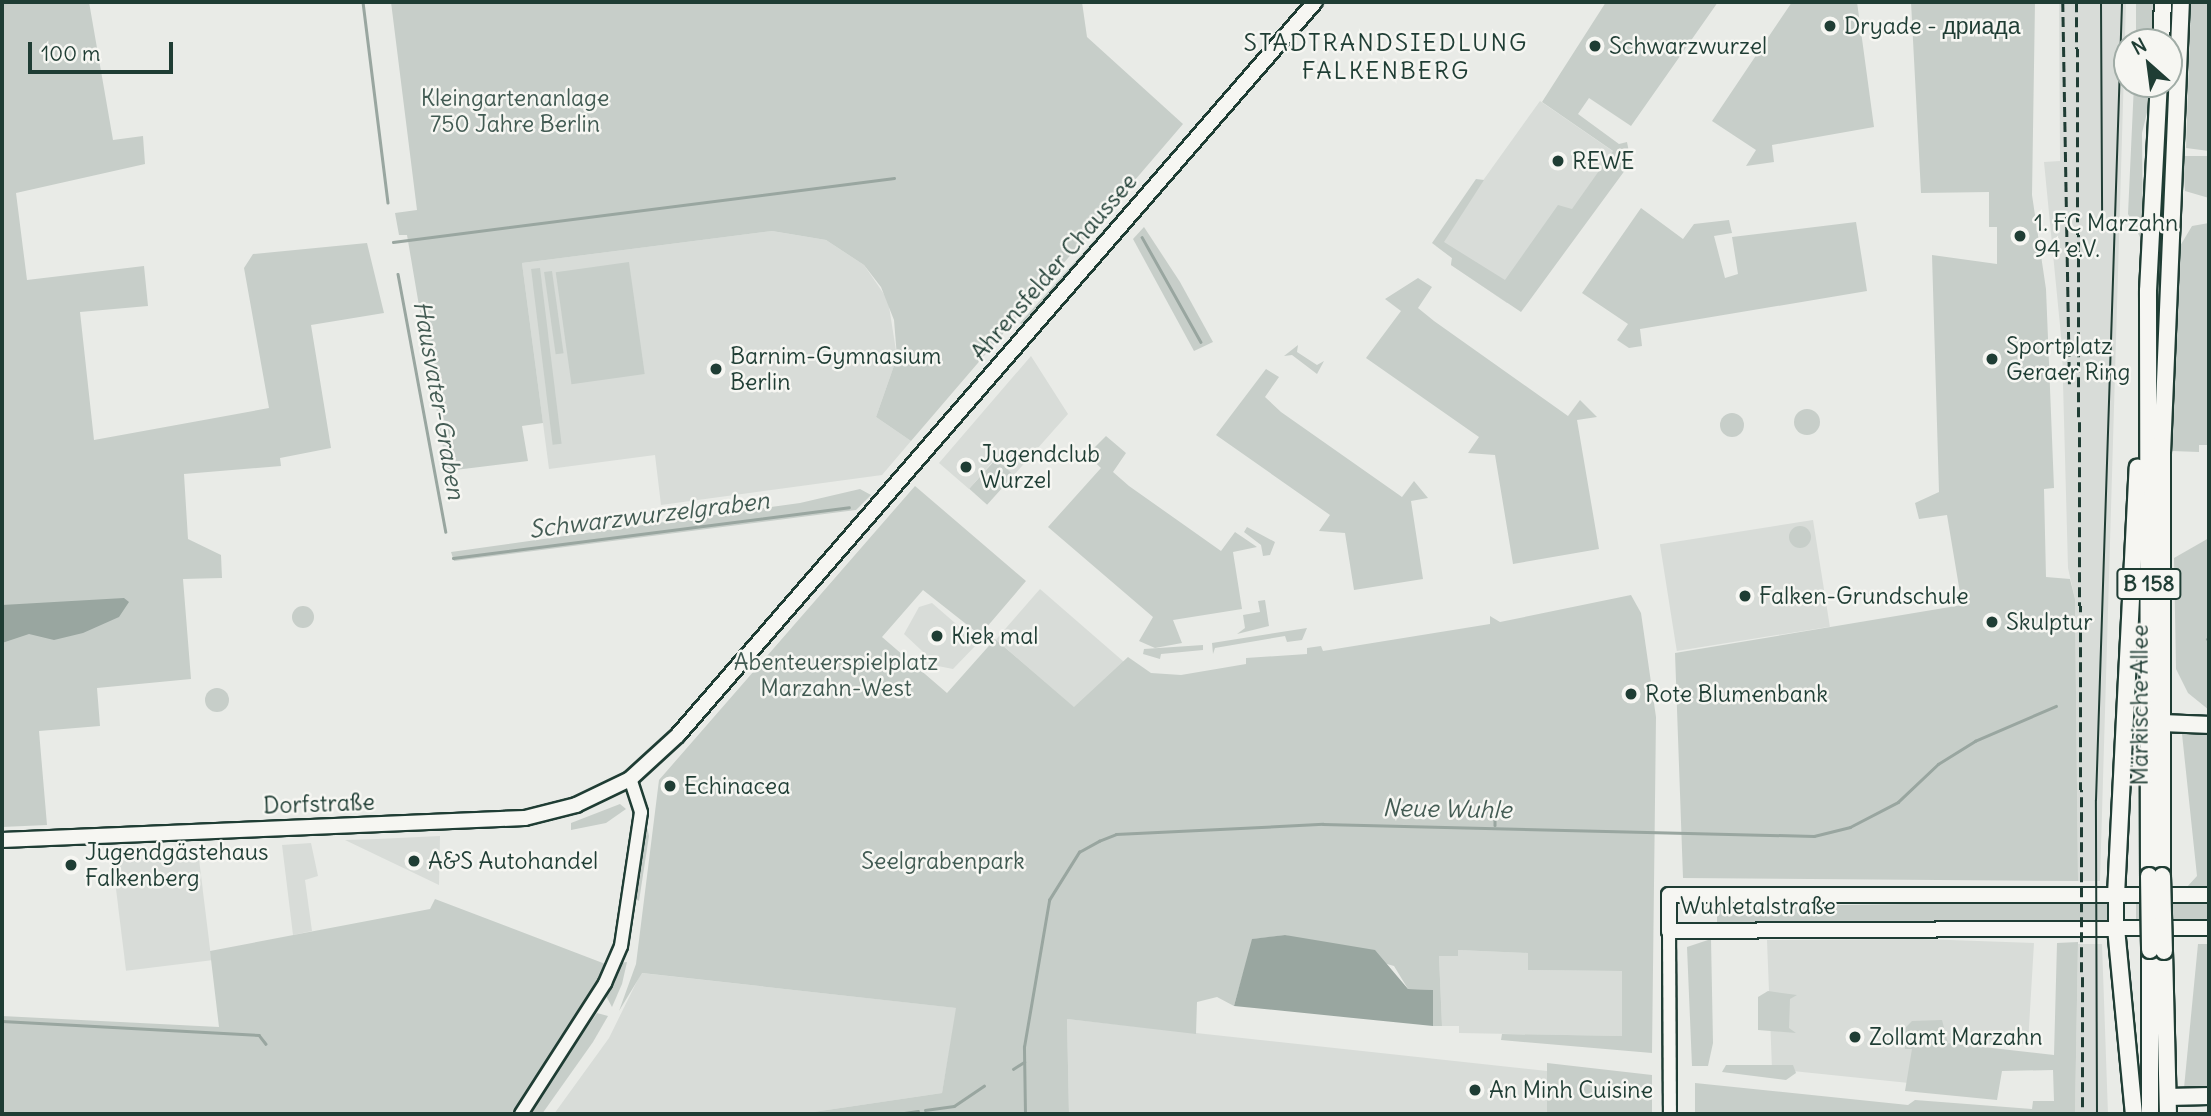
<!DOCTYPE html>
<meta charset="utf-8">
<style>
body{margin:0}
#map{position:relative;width:2211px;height:1116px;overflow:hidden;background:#e9ebe7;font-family:Delius,sans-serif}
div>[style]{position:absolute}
.built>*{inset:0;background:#d8dcd8;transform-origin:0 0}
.green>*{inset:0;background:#c7cec9;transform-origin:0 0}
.round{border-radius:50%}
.water>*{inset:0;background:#99a6a0}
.stream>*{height:2.5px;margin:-1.25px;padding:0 1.25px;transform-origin:1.25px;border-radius:1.25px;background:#99a6a0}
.roads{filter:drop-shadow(2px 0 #1f3d34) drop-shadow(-2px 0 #1f3d34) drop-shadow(0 2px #1f3d34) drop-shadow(0 -2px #1f3d34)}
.tertiary>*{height:12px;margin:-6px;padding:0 6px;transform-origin:6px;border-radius:6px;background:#f6f6f2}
.secondary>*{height:14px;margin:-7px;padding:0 7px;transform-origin:7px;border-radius:7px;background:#f6f6f2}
.primary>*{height:16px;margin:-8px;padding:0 8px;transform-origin:8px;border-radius:8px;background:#f6f6f2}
.tram>*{height:2px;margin:-1px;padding:0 1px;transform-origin:1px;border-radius:1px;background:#1f3d34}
.rail>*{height:2.5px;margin-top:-1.25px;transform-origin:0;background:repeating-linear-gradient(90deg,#1f3d34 0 10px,transparent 0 15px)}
.bridges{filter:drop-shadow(2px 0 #1f3d34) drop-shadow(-2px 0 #1f3d34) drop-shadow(0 2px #1f3d34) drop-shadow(0 -2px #1f3d34)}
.primary-bridge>*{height:16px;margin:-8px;padding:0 8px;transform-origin:8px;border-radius:8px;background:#f6f6f2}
.dots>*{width:19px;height:19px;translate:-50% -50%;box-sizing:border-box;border:4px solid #f6f6f2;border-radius:50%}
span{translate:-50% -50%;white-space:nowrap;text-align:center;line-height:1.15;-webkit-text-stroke:5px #f6f6f2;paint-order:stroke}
.shield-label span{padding:2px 5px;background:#f6f6f2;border:2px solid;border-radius:5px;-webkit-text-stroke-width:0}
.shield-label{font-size:21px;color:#1f3d34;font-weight:700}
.poi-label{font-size:23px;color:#1f3d34}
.left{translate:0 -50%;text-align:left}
.park-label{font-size:23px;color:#415a52}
.street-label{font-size:23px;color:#1f3d34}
.neighbourhood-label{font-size:24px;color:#1f3d34;letter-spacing:2px}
.water-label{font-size:24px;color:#445c54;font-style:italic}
.frame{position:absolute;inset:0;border:4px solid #1f3d34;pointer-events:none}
.north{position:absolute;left:2113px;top:28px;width:70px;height:70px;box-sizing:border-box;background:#f6f6f2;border:2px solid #a0aca6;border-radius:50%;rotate:332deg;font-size:19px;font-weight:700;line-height:28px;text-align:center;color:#1f3d34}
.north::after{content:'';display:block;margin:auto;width:24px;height:32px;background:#1f3d34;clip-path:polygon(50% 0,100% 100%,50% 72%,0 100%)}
.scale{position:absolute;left:28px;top:42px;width:145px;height:32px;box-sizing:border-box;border:4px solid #1f3d34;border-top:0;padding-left:9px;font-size:21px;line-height:24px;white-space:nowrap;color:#1f3d34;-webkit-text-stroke:5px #f6f6f2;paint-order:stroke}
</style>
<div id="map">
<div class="built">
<div style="clip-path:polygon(2059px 2px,2126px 2px,2100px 881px,2078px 881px,2075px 599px,2068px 568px,2062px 346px,2044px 162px,2060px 161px)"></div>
<div style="clip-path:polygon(1540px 101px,1614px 152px,1507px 303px,1451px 265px,1452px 258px,1436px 246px)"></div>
<div style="clip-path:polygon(772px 231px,826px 240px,864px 265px,888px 300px,897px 357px,876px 417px,911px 441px,882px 475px,661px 505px,655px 455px,549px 469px,522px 263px)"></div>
<div style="clip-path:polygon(1031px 356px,1068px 414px,1014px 475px,995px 459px,969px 489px,939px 463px)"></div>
<div style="left:1813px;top:520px;width:108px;height:155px;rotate:81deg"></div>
<div style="left:1040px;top:589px;width:111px;height:67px;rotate:41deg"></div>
<div style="clip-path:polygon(932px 603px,978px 643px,953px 669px,938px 666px,904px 634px,919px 607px)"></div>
<div style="clip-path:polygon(440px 836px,439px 885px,345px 840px,377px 839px)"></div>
<div style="clip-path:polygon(311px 843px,318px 876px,305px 880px,312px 931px,293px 935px,282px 845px)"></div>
<div style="left:198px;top:851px;width:110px;height:86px;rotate:83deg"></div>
<div style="clip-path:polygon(1922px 939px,2034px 943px,2028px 1044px,1915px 1043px,1909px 1083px,1772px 1069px,1767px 940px)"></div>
<div style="clip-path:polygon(2078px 944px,2102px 944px,2108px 1114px,2075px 1114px)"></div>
<div style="clip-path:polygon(1458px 950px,1528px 953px,1528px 970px,1622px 971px,1622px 1036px,1459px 1033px,1459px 1026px,1442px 1026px,1439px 956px)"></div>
<div style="clip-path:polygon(641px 973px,957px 1008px,942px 1093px,800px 1114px,554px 1114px,609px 1038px)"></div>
<div style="clip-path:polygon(1067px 1019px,1547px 1071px,1547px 1114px,1069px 1114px)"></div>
</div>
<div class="green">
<div style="clip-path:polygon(2px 2px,89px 2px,113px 140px,143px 136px,145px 164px,16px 193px,27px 280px,144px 266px,148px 306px,80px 312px,94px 440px,269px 408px,244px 268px,253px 254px,367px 243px,384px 313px,311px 325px,331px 448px,280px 458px,281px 466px,184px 474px,188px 539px,221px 555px,222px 578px,183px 579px,191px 679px,97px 688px,100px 726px,39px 731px,47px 825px,2px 827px)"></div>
<div style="clip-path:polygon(391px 2px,1082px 2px,1087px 37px,1183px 124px,911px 441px,876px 417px,897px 357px,894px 320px,881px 287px,864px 265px,826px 240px,772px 231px,522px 263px,543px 423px,522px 426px,528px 461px,447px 471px,407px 235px,399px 235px,395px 213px,417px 210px)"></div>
<div style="clip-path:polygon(1606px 2px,1718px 2px,1631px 126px,1589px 98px,1578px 114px,1619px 144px,1627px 142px,1631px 162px,1521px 312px,1451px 265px,1452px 258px,1432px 243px,1476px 179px,1484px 180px,1444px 242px,1505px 280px,1558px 205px,1572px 209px,1613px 151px,1542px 102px)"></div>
<div style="clip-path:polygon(1792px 2px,1857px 2px,1874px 127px,1772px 145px,1774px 162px,1746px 166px,1756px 150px,1712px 121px)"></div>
<div style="clip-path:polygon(1911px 2px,2035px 2px,2032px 195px,2046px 289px,2054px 488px,2044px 489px,2046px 577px,2070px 579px,2075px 599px,2078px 881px,1683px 878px,1675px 653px,1962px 605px,1947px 515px,1919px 519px,1915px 503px,1939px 492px,1932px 255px,1997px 264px,1997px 227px,1989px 227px,1989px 192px,1921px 193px)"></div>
<div style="left:2136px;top:2px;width:22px;height:40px"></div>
<div style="clip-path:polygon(2191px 2px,2209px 2px,2209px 151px,2186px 148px)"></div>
<div style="clip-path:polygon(2134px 84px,2154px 84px,2142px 133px,2143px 243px,2128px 214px)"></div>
<div style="clip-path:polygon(1211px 110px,1213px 112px,1025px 328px,1020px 323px)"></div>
<div style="clip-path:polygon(2183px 156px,2209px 156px,2209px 198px,2185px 191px)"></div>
<div style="clip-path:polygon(1641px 208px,1683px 239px,1694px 224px,1729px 220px,1732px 233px,1714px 236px,1725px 278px,1738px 274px,1732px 237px,1856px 222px,1867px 291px,1640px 329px,1642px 346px,1629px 348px,1617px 340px,1628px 324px,1582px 293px)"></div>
<div style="clip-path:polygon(2209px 223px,2209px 445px,2199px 445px,2199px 452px,2172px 451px,2180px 246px,2192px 226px)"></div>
<div style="clip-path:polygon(1144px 227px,1180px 282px,1213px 342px,1194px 351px,1133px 239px)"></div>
<div style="left:629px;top:262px;width:113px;height:74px;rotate:82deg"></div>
<div style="left:540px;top:268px;width:177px;height:9px;rotate:83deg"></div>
<div style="left:552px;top:271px;width:83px;height:8px;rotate:82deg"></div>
<div style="clip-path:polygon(1418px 278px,1432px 287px,1418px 308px,1434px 321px,1568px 416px,1580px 400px,1597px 417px,1577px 420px,1599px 549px,1513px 564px,1495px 455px,1468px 453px,1479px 437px,1366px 358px,1401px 311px,1385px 299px)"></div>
<div style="clip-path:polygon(1298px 345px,1297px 352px,1317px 365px,1324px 361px,1317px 374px,1292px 355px,1284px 356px)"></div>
<div style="clip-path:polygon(1266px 369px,1279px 377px,1265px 397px,1281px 412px,1402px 497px,1414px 481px,1428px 498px,1411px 501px,1423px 579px,1354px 590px,1345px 533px,1319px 531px,1330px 515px,1216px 435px)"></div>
<div class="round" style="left:1794px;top:409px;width:26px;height:26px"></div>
<div class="round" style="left:1720px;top:413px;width:24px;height:24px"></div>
<div style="clip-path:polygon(1106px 436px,1126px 453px,1113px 472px,1129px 486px,1221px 551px,1235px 532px,1257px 547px,1233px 552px,1242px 609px,1173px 620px,1182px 643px,1155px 648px,1139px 641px,1153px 617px,1048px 527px,1101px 468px,1087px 455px)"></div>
<div style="left:996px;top:459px;width:24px;height:40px;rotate:42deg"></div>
<div style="clip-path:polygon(915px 486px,1026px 581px,980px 635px,923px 590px,882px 637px,947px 693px,995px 639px,1074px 707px,1128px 657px,1151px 673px,1181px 675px,1246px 664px,1246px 658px,1307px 654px,1307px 648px,1321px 646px,1323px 651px,1490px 624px,1490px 616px,1500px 622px,1631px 595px,1641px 613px,1656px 717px,1652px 1053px,1501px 1040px,1502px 1034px,1622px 1036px,1622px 971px,1528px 970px,1528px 953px,1458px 950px,1458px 956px,1439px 956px,1442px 1026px,1433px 1026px,1433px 990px,1408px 989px,1394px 966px,1285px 935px,1253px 939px,1234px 1006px,1217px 997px,1197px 1002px,1196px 1034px,1067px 1019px,1069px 1114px,800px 1114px,942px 1093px,956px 1008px,642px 973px,619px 1011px,636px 964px,659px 780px)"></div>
<div style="clip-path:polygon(860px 489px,871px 495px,856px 510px,454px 561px,451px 552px,800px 503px)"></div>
<div class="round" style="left:1789px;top:526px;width:22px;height:22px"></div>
<div style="clip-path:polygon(1247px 527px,1275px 542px,1270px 555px,1263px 556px,1261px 545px,1244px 532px)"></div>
<div style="clip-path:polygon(2209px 538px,2209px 710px,2188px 693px,2176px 669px,2174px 558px)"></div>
<div style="clip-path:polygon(1265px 600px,1269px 626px,1237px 634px,1245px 628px,1243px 615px,1260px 612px,1258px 601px)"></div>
<div class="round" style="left:292px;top:606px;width:22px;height:22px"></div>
<div style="clip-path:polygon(1307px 628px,1302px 640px,1287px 642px,1285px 636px,1215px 648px,1213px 654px,1212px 643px)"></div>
<div style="clip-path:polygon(1203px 645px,1203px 650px,1161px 654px,1160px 659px,1143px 654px,1144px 649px)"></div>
<div class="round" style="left:205px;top:688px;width:24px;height:24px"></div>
<div style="clip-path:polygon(2209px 731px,2209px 888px,2186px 888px,2197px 876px,2182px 734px)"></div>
<div style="clip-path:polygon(620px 804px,626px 809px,606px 823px,571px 830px,571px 823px)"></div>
<div style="clip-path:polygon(645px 818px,649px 836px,639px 901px,634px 898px)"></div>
<div style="clip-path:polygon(435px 899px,608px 965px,513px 1114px,2px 1114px,2px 1016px,219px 1027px,210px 951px,430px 909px)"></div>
<div style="clip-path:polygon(2107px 901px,2109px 920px,1717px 923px,1717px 907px)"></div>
<div style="left:2136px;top:904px;width:73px;height:16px"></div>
<div style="clip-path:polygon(1711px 939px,1713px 1043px,1708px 1066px,1692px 1066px,1687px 947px)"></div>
<div style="clip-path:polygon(2078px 942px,2075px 1114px,1695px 1114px,1695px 1083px,1908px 1105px,1915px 1100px,2032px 1109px,2033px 1101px,2054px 1101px,2053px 1070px,2002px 1071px,1997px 1100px,1905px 1091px,1912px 1049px,1905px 1049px,1905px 1028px,1912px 1021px,1942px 1020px,1948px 1043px,2054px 1055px,2057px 943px)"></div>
<div style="clip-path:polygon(2198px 944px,2209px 944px,2209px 1089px,2184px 1088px)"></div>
<div style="clip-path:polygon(627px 962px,622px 984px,612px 1007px,605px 994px,619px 963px)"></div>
<div style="clip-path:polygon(1768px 991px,1797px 995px,1790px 999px,1789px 1028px,1796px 1033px,1758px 1030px,1758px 997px)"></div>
<div style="clip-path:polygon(597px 1013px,608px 1016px,593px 1042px,542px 1114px,527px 1114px)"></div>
<div style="clip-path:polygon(1547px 1063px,1652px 1075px,1652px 1114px,1547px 1114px)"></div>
<div style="clip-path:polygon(1726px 1065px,1793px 1065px,1796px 1073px,1786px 1080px,1722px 1072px)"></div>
</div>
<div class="water">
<div style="clip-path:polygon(124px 598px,129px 602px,119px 617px,83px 633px,54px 640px,29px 634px,2px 643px,2px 605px)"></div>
<div style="clip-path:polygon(1285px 935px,1375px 950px,1408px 989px,1433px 990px,1433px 1026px,1234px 1006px,1252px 939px)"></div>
</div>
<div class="stream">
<div style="left:363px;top:2px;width:202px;rotate:82.9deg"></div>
<div style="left:1142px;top:237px;width:120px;rotate:60.7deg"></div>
<div style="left:393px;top:242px;width:505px;rotate:-7.28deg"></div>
<div style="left:398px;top:274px;width:262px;rotate:79.5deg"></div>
<div style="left:453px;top:558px;width:399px;rotate:-7.3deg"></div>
<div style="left:2207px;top:639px;width:2px;rotate:-27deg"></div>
<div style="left:1495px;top:814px;width:11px;rotate:90deg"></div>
<div style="left:2px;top:1021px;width:257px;rotate:3.1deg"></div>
<div style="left:259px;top:1035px;width:11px;rotate:52deg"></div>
<div style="left:1013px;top:1069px;width:13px;rotate:-32deg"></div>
<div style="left:925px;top:1110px;width:29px;rotate:-8deg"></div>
<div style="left:954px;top:1106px;width:36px;rotate:-34deg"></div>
<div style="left:897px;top:1114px;width:21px;rotate:-8deg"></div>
<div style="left:1025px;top:1114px;width:67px;rotate:-90.9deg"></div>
<div style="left:1024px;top:1047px;width:149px;rotate:-80.3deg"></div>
<div style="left:1049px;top:900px;width:57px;rotate:-58deg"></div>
<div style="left:1079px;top:852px;width:23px;rotate:-29deg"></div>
<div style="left:1099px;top:841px;width:18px;rotate:-22deg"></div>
<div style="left:1116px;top:834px;width:207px;rotate:-2.8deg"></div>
<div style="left:1323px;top:824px;width:491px;rotate:1.4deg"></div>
<div style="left:1814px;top:836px;width:37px;rotate:-14deg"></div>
<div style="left:1850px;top:827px;width:54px;rotate:-27.5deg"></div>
<div style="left:1898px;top:802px;width:55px;rotate:-43.5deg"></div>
<div style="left:1938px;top:764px;width:44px;rotate:-31.9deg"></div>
<div style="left:1975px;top:741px;width:88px;rotate:-23.4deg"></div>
</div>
<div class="roads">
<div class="tertiary">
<div style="left:1669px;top:931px;width:183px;rotate:89.7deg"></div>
<div style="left:521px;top:1114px;width:156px;rotate:-57.3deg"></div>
<div style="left:605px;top:983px;width:40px;rotate:-66.6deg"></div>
<div style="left:621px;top:946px;width:135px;rotate:-81.5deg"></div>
<div style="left:641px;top:812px;width:35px;rotate:-108deg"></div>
</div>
<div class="secondary">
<div style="left:2px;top:840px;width:523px;rotate:-2.41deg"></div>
<div style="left:525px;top:818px;width:53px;rotate:-14.3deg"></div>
<div style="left:576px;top:805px;width:60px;rotate:-25.7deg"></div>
<div style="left:630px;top:779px;width:65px;rotate:-42.5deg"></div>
<div style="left:678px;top:735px;width:971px;rotate:-49.01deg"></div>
<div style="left:2209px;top:895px;width:540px;rotate:180deg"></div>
<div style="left:1669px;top:895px;width:36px;rotate:90deg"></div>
<div style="left:1669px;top:931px;width:540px;rotate:-0.32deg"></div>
<div style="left:2116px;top:928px;width:33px;rotate:-90deg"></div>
</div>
<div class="primary">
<div style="left:2161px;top:42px;width:40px;rotate:-87.1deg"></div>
<div style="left:2164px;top:723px;width:45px;rotate:2.5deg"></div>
<div style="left:2149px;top:876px;width:585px;rotate:-90.1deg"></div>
<div style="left:2148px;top:291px;width:207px;rotate:-87deg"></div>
<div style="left:2162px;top:876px;width:423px;rotate:-90deg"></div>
<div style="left:2162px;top:453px;width:451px;rotate:-87.6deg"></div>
<div style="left:2116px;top:895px;width:428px;rotate:-87.1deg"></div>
<div style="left:2116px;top:928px;width:187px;rotate:84.5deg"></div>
<div style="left:2164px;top:951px;width:163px;rotate:88.6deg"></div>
<div style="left:2168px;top:1097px;width:41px;rotate:-1.4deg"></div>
<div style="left:2150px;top:1114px;width:164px;rotate:-90deg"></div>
</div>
</div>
<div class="tram">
<div style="left:2101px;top:2px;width:215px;rotate:89.7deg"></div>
<div style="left:2097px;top:1114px;width:314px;rotate:-90.2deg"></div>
<div style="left:2096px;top:800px;width:798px;rotate:-88.13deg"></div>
</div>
<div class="rail">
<div style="left:2063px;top:2px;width:382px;rotate:89deg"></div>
<div style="left:2077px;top:2px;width:1112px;rotate:89.69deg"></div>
</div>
<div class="bridges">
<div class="primary-bridge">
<div style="left:2149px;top:876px;width:74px;rotate:89.2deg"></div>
<div style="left:2162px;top:876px;width:75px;rotate:88.5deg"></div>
</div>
</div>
<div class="dots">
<div style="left:1830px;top:26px;background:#1f3d34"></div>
<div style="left:1595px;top:46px;background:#1f3d34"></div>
<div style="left:1558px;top:161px;background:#1f3d34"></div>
<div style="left:2020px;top:236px;background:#1f3d34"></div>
<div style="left:1992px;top:359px;background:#1f3d34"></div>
<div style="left:716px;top:369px;background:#1f3d34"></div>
<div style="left:966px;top:467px;background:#1f3d34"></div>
<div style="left:1745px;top:596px;background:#1f3d34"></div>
<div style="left:1992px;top:622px;background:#1f3d34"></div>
<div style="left:937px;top:636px;background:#1f3d34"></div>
<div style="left:1631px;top:694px;background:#1f3d34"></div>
<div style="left:670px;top:786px;background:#1f3d34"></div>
<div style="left:414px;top:861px;background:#1f3d34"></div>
<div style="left:71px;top:865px;background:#1f3d34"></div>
<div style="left:1855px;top:1037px;background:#1f3d34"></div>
<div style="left:1475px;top:1090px;background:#1f3d34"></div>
</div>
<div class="shield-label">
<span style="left:2149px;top:584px">B 158</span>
</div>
<div class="poi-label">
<span class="left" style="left:1844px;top:26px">Dryade - дриада</span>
<span class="left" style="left:1609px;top:46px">Schwarzwurzel</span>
<span class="left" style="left:1572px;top:161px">REWE</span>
<span class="left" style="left:2034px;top:236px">1. FC Marzahn<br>94 e.V.</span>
<span class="left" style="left:2006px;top:359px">Sportplatz<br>Geraer Ring</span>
<span class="left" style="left:730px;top:369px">Barnim-Gymnasium<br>Berlin</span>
<span class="left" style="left:980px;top:467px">Jugendclub<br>Wurzel</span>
<span class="left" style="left:1759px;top:596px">Falken-Grundschule</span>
<span class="left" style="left:2006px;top:622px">Skulptur</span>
<span class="left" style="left:951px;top:636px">Kiek mal</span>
<span class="left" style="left:1645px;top:694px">Rote Blumenbank</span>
<span class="left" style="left:684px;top:786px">Echinacea</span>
<span class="left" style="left:85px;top:865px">Jugendgästehaus<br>Falkenberg</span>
<span class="left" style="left:428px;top:861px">A&amp;S Autohandel</span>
<span class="left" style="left:1869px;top:1037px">Zollamt Marzahn</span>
<span class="left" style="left:1489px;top:1090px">An Minh Cuisine</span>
</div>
<div class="park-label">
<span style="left:515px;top:111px">Kleingartenanlage<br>750 Jahre Berlin</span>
<span style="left:836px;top:675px">Abenteuerspielplatz<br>Marzahn-West</span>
<span style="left:943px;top:861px">Seelgrabenpark</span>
</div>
<div class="street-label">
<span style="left:1054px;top:267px;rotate:-49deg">Ahrensfelder Chaussee</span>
<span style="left:2140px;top:705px;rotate:-90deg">Märkische Allee</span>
<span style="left:319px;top:804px;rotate:-2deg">Dorfstraße</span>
<span style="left:1758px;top:906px">Wuhletalstraße</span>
</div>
<div class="neighbourhood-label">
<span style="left:1386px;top:57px">STADTRANDSIEDLUNG<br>FALKENBERG</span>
</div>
<div class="water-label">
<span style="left:439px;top:400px;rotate:80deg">Hausvater-Graben</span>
<span style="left:649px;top:515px;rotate:-7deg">Schwarzwurzelgraben</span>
<span style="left:1447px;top:809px;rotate:1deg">Neue Wuhle</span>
</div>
<div class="frame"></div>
<div class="north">N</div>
<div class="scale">100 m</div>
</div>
